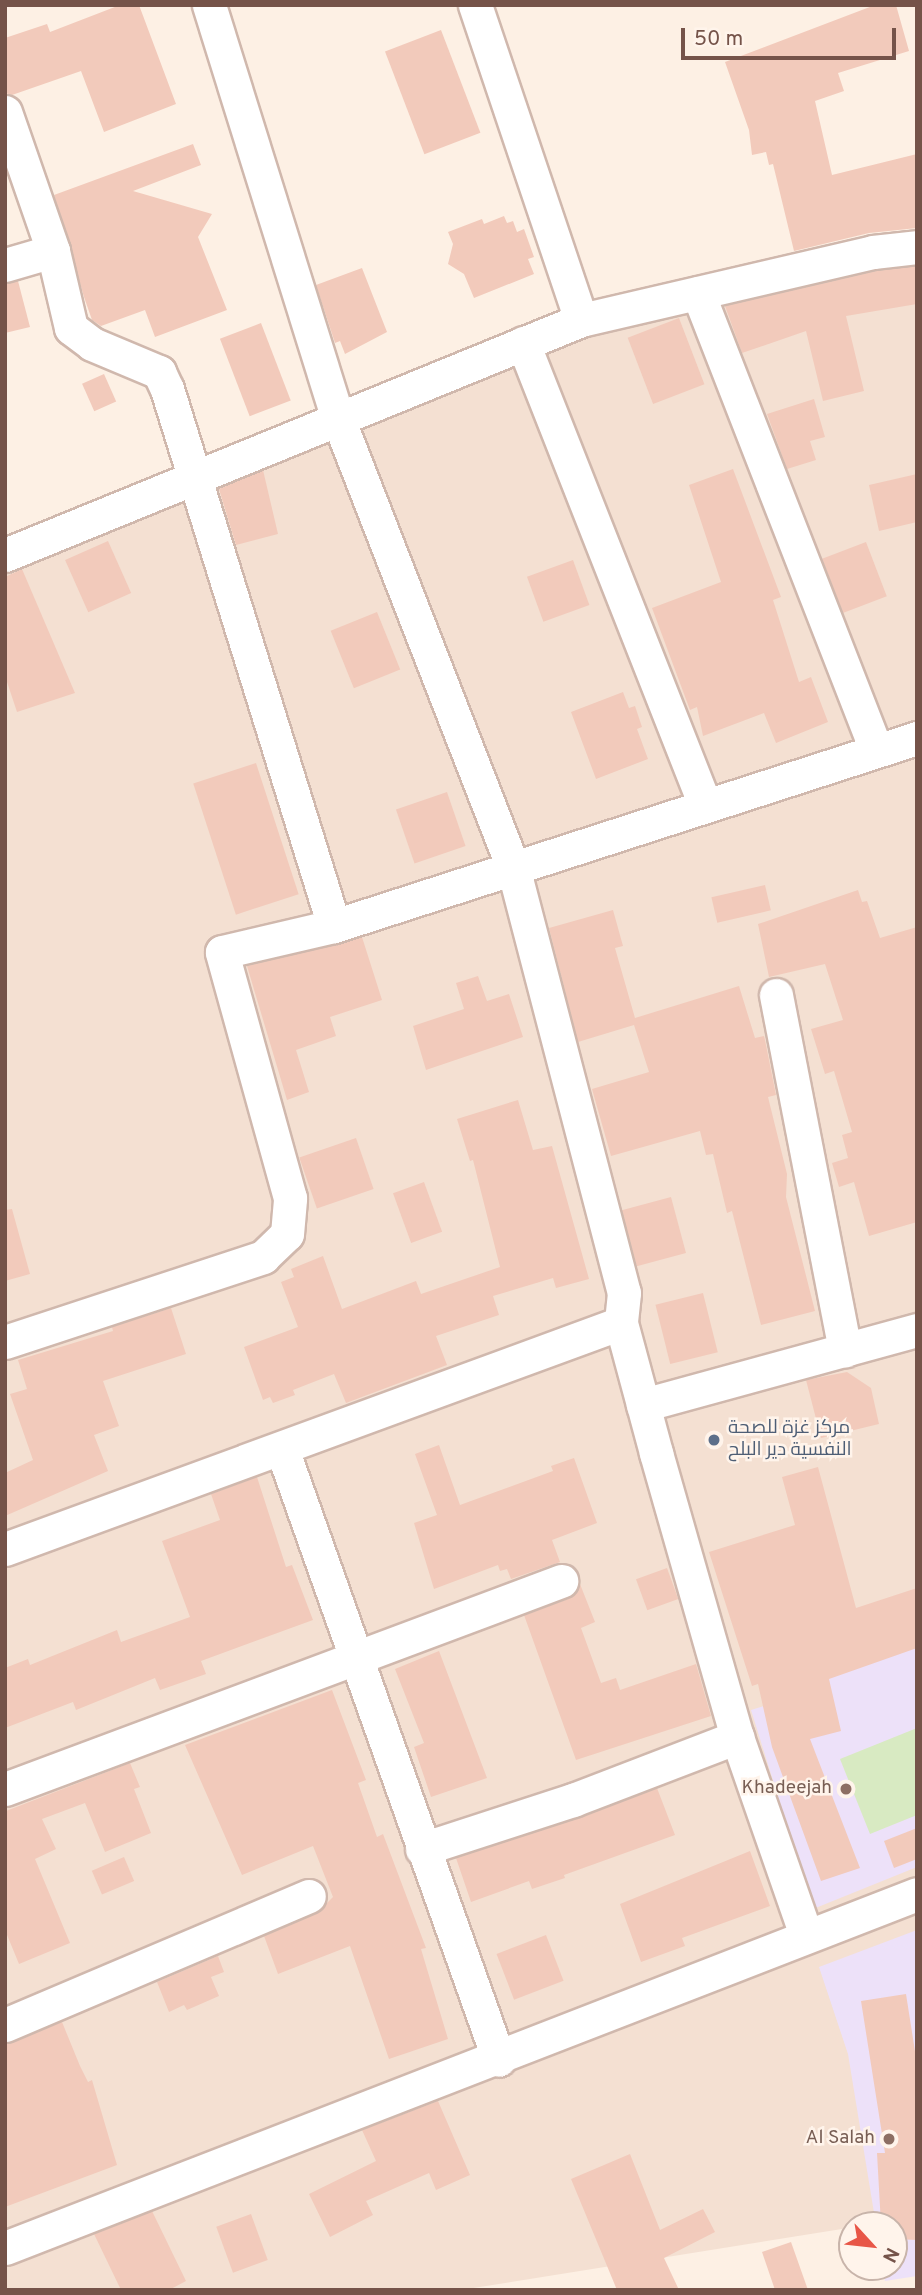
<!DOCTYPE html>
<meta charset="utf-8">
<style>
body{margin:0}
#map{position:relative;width:922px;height:2295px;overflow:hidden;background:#fdf0e4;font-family:Overpass,Cairo,sans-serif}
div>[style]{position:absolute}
.residential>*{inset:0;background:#f4e0d2}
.education>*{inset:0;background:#ede1f9}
.green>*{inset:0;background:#d8eac2}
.building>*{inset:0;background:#f2cabb;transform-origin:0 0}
.roads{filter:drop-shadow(2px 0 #d0b8ad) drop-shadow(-2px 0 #d0b8ad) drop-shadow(0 2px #d0b8ad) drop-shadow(0 -2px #d0b8ad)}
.street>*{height:33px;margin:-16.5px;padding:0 16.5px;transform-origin:16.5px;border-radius:16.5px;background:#fff}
.dots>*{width:19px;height:19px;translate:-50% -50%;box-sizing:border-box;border:4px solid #fff4eb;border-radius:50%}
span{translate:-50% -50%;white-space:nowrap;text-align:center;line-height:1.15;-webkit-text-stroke:5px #fff4eb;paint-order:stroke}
.service-label{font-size:19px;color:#4e5e75}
.left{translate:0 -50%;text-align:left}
.education-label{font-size:19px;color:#785e54}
.right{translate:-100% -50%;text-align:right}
.frame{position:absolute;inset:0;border:7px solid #755349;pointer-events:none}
.north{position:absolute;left:838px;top:2211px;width:70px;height:70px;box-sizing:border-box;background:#fff4eb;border:2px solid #c8b4aa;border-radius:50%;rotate:117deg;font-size:19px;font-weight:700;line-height:28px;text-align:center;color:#755349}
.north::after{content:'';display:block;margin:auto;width:24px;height:32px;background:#e85647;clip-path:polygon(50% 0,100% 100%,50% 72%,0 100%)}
.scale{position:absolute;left:681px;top:28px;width:215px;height:32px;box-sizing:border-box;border:4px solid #755349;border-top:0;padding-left:9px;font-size:21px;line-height:24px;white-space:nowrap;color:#755349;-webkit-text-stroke:5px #fff4eb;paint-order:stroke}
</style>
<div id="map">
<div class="residential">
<div style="clip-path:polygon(917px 241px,917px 2217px,461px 2290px,5px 2290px,5px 548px,581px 320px)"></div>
</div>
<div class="education">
<div style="clip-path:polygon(917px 1593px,917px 1867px,813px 1909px,751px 1710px,818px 1690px,804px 1630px)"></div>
<div style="clip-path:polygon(917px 1930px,917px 2276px,885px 2281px,882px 2267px,894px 2267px,894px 2225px,876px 2225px,848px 2054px,819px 1967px)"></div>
</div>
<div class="green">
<div style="clip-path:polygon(917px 1728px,917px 1815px,870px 1834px,840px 1759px)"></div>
</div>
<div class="building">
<div style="clip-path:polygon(120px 5px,139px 5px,176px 104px,104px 132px,81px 71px,12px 95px,5px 93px,5px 38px,47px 24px,50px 32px)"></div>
<div style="clip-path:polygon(875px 5px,896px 5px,909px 51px,838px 73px,844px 91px,815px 101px,832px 175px,917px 154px,917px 228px,869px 233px,794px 251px,773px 164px,769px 165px,766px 152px,752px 155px,749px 130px,725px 62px)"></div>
<div style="left:441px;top:30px;width:110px;height:60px;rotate:69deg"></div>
<div style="clip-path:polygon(193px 144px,201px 165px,133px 191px,212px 214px,198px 237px,227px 310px,155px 337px,145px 310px,101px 326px,92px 320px,84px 297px,54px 195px)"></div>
<div style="clip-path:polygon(504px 216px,507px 223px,513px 221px,517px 232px,524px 229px,534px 257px,528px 259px,534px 274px,474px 298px,464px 274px,448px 264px,453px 244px,448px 232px,482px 219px,484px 224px)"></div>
<div style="clip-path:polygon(917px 266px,917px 304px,846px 316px,864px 391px,823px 401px,806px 331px,742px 353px,725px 306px,876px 271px)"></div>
<div style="clip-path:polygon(362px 268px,387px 332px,345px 354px,340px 341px,335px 343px,316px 285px)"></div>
<div style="clip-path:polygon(18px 281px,30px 327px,5px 333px,5px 284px)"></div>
<div style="left:679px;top:318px;width:71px;height:55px;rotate:69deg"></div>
<div style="left:261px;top:323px;width:83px;height:44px;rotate:69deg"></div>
<div style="left:104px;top:374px;width:30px;height:24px;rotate:66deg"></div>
<div style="clip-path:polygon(814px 399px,825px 437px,810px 441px,816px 460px,787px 469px,767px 414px)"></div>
<div style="clip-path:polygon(733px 469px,781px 597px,773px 600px,799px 682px,811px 677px,828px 722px,776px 743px,764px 713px,703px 736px,697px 707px,690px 710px,652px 608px,721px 582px,689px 485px)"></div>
<div style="clip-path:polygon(263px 470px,278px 534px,236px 545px,219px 489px)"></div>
<div style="clip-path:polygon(917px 474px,917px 522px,879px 531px,869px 485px)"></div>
<div style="left:108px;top:541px;width:57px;height:47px;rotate:66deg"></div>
<div style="left:866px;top:542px;width:58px;height:47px;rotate:69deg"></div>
<div style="left:573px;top:560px;width:48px;height:49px;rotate:70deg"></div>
<div style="clip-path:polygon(22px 569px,75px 693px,17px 712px,5px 676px,5px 577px)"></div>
<div style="left:377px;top:612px;width:62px;height:50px;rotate:68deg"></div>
<div style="clip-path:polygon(623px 692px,629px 708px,635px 706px,642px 727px,637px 729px,648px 759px,596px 779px,571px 712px)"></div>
<div style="left:256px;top:763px;width:138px;height:66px;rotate:72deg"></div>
<div style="left:447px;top:792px;width:57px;height:54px;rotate:71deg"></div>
<div style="left:765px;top:885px;width:26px;height:55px;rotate:77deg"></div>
<div style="clip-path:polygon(858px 890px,862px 902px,867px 901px,880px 938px,917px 927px,917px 1222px,869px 1236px,854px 1182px,839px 1187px,832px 1163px,848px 1158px,842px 1135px,852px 1132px,834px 1071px,825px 1074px,811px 1029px,843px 1020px,825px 964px,769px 977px,758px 924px)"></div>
<div style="clip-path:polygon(613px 910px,623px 946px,615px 948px,635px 1018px,739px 986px,755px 1038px,764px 1036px,765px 1040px,776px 1095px,768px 1097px,787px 1174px,786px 1197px,815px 1311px,761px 1325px,732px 1211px,727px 1213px,713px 1154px,706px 1155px,700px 1131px,611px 1156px,592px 1089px,649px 1072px,634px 1025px,578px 1042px,549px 928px)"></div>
<div style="clip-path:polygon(362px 937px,382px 1000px,330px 1017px,336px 1036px,296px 1050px,309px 1092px,287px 1100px,247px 966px)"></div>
<div style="clip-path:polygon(478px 976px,487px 1001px,509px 994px,523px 1037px,426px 1070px,413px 1026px,464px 1009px,456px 983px)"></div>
<div style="clip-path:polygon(518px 1100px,533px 1150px,552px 1146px,589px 1279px,556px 1288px,553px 1278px,493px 1296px,499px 1315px,436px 1336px,447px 1365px,346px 1403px,334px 1374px,293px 1390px,295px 1395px,273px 1403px,270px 1397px,263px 1400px,244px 1347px,298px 1327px,281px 1282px,294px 1277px,291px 1269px,323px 1256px,342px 1309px,416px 1281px,421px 1294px,500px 1267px,473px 1160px,470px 1161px,457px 1119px)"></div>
<div style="left:356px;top:1138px;width:54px;height:60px;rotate:71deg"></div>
<div style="left:424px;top:1182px;width:53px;height:33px;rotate:70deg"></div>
<div style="left:671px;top:1197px;width:58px;height:51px;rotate:75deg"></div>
<div style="clip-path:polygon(12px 1209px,30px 1274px,5px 1281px,5px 1210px)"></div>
<div style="left:703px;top:1293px;width:61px;height:49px;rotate:76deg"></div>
<div style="clip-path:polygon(171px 1308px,186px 1354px,103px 1381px,119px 1426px,94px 1435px,108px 1471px,5px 1516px,5px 1473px,33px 1460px,10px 1394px,27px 1389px,18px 1360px,113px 1331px,112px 1327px)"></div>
<div style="clip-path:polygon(847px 1372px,871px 1388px,879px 1424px,821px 1438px,806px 1380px)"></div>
<div style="clip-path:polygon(439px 1445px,460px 1505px,553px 1471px,551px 1466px,574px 1458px,597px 1523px,552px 1540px,560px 1562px,511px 1579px,507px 1569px,500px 1571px,498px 1565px,434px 1589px,414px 1523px,437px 1515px,415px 1454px)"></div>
<div style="clip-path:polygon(818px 1467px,856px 1608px,917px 1588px,917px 1648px,829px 1679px,841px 1731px,810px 1739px,860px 1868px,821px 1881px,772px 1747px,758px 1684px,752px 1686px,709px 1552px,795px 1525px,782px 1477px)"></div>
<div style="clip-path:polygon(257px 1477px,286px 1567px,292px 1565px,313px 1620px,201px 1661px,206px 1674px,160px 1690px,155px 1678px,76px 1710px,73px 1702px,5px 1728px,5px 1668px,28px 1659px,30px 1665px,117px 1630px,121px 1642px,190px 1617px,162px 1541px,220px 1520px,211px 1494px)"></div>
<div style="left:667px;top:1568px;width:33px;height:33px;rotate:70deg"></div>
<div style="clip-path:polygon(580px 1584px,595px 1622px,581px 1628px,601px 1683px,616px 1678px,620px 1690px,696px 1664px,711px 1716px,576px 1760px,524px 1615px,568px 1599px)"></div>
<div style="clip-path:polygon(439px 1651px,487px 1778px,431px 1797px,414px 1747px,424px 1743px,395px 1669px)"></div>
<div style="clip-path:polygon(332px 1690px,366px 1780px,358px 1783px,377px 1837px,383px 1834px,426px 1948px,421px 1949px,448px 2039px,389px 2059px,350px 1946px,278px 1974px,264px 1936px,317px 1913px,333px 1897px,313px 1846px,242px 1875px,185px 1745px)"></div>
<div style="clip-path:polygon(130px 1763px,140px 1787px,134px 1789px,151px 1833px,105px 1852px,85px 1803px,42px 1819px,56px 1849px,35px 1859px,70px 1943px,19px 1964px,5px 1930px,6px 1811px)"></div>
<div style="clip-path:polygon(657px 1788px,675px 1835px,564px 1875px,565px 1878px,532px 1889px,529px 1881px,471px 1902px,456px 1858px)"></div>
<div style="clip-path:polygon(917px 1828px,917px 1859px,894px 1868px,884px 1841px)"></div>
<div style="clip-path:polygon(750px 1851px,770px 1906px,682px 1938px,685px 1946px,641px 1962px,620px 1904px)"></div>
<div style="left:124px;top:1857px;width:26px;height:35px;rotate:67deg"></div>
<div style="left:546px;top:1935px;width:49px;height:53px;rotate:69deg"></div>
<div style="clip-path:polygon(218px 1956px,224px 1972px,211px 1977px,219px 1996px,187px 2010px,184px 2005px,169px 2012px,157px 1982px)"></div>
<div style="clip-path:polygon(906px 1994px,917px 2064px,917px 2240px,894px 2239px,894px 2225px,881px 2225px,877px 2153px,885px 2153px,861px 2001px)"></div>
<div style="clip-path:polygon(62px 2022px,80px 2066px,88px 2082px,92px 2080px,117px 2165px,5px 2207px,5px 2044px)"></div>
<div style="clip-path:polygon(438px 2101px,470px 2175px,436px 2190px,429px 2173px,366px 2201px,373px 2215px,330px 2237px,309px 2194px,376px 2161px,362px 2130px)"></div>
<div style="clip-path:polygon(630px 2154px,660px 2230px,703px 2209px,715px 2232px,664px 2258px,679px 2290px,617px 2290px,571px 2179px)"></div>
<div style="clip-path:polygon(152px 2211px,186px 2281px,169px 2290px,121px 2290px,94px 2234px)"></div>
<div style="left:251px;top:2214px;width:49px;height:37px;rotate:70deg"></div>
<div style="clip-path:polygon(791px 2242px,808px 2290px,775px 2290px,762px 2252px)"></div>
</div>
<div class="roads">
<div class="street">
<div style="left:209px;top:5px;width:430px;rotate:72.7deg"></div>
<div style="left:337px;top:416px;width:484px;rotate:68.7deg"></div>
<div style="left:513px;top:867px;width:440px;rotate:75.4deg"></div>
<div style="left:624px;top:1293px;width:30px;rotate:96deg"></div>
<div style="left:621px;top:1323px;width:135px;rotate:74.9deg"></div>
<div style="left:656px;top:1453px;width:295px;rotate:74.1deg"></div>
<div style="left:737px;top:1737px;width:210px;rotate:70.8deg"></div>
<div style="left:475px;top:5px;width:332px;rotate:71.4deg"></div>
<div style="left:5px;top:112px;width:147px;rotate:70.9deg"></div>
<div style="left:53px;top:251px;width:79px;rotate:76.8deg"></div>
<div style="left:71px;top:328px;width:26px;rotate:37deg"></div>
<div style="left:92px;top:344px;width:73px;rotate:22.7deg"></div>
<div style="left:159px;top:372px;width:19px;rotate:65deg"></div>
<div style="left:167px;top:389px;width:562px;rotate:72.72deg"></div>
<div style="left:5px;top:265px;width:50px;rotate:-16.3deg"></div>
<div style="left:698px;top:293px;width:488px;rotate:68.7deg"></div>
<div style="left:523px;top:343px;width:496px;rotate:68.5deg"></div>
<div style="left:5px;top:555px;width:622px;rotate:-22.19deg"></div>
<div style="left:581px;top:320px;width:300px;rotate:-13.1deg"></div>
<div style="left:873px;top:252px;width:44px;rotate:-6.5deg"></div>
<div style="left:776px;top:995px;width:362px;rotate:79deg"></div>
<div style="left:5px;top:1342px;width:272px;rotate:-18.2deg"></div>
<div style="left:263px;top:1257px;width:33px;rotate:-44deg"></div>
<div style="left:287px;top:1234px;width:36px;rotate:-85deg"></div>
<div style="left:290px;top:1198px;width:255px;rotate:-105.5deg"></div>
<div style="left:222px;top:952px;width:115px;rotate:-13.1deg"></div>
<div style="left:334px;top:926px;width:613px;rotate:-17.87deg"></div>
<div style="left:643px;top:1405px;width:284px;rotate:-15.3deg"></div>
<div style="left:282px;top:1449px;width:648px;rotate:70.45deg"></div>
<div style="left:5px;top:1549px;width:656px;rotate:-20.15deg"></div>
<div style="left:5px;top:1789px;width:594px;rotate:-20.51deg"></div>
<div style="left:422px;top:1849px;width:159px;rotate:-18deg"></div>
<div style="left:573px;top:1800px;width:176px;rotate:-21deg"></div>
<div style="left:5px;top:2025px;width:330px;rotate:-23deg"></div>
<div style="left:5px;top:2248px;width:978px;rotate:-21.21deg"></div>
</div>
</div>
<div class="dots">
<div style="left:714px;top:1440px;background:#5c6f8a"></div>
<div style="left:846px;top:1789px;background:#8d6e63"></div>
<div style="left:889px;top:2139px;background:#8d6e63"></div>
</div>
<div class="service-label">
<span class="left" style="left:728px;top:1440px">مركز غزة للصحة<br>النفسية دير البلح</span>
</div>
<div class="education-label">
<span class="right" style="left:832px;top:1789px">Khadeejah</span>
<span class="right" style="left:875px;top:2139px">Al Salah</span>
</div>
<div class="frame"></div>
<div class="north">N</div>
<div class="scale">50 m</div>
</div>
